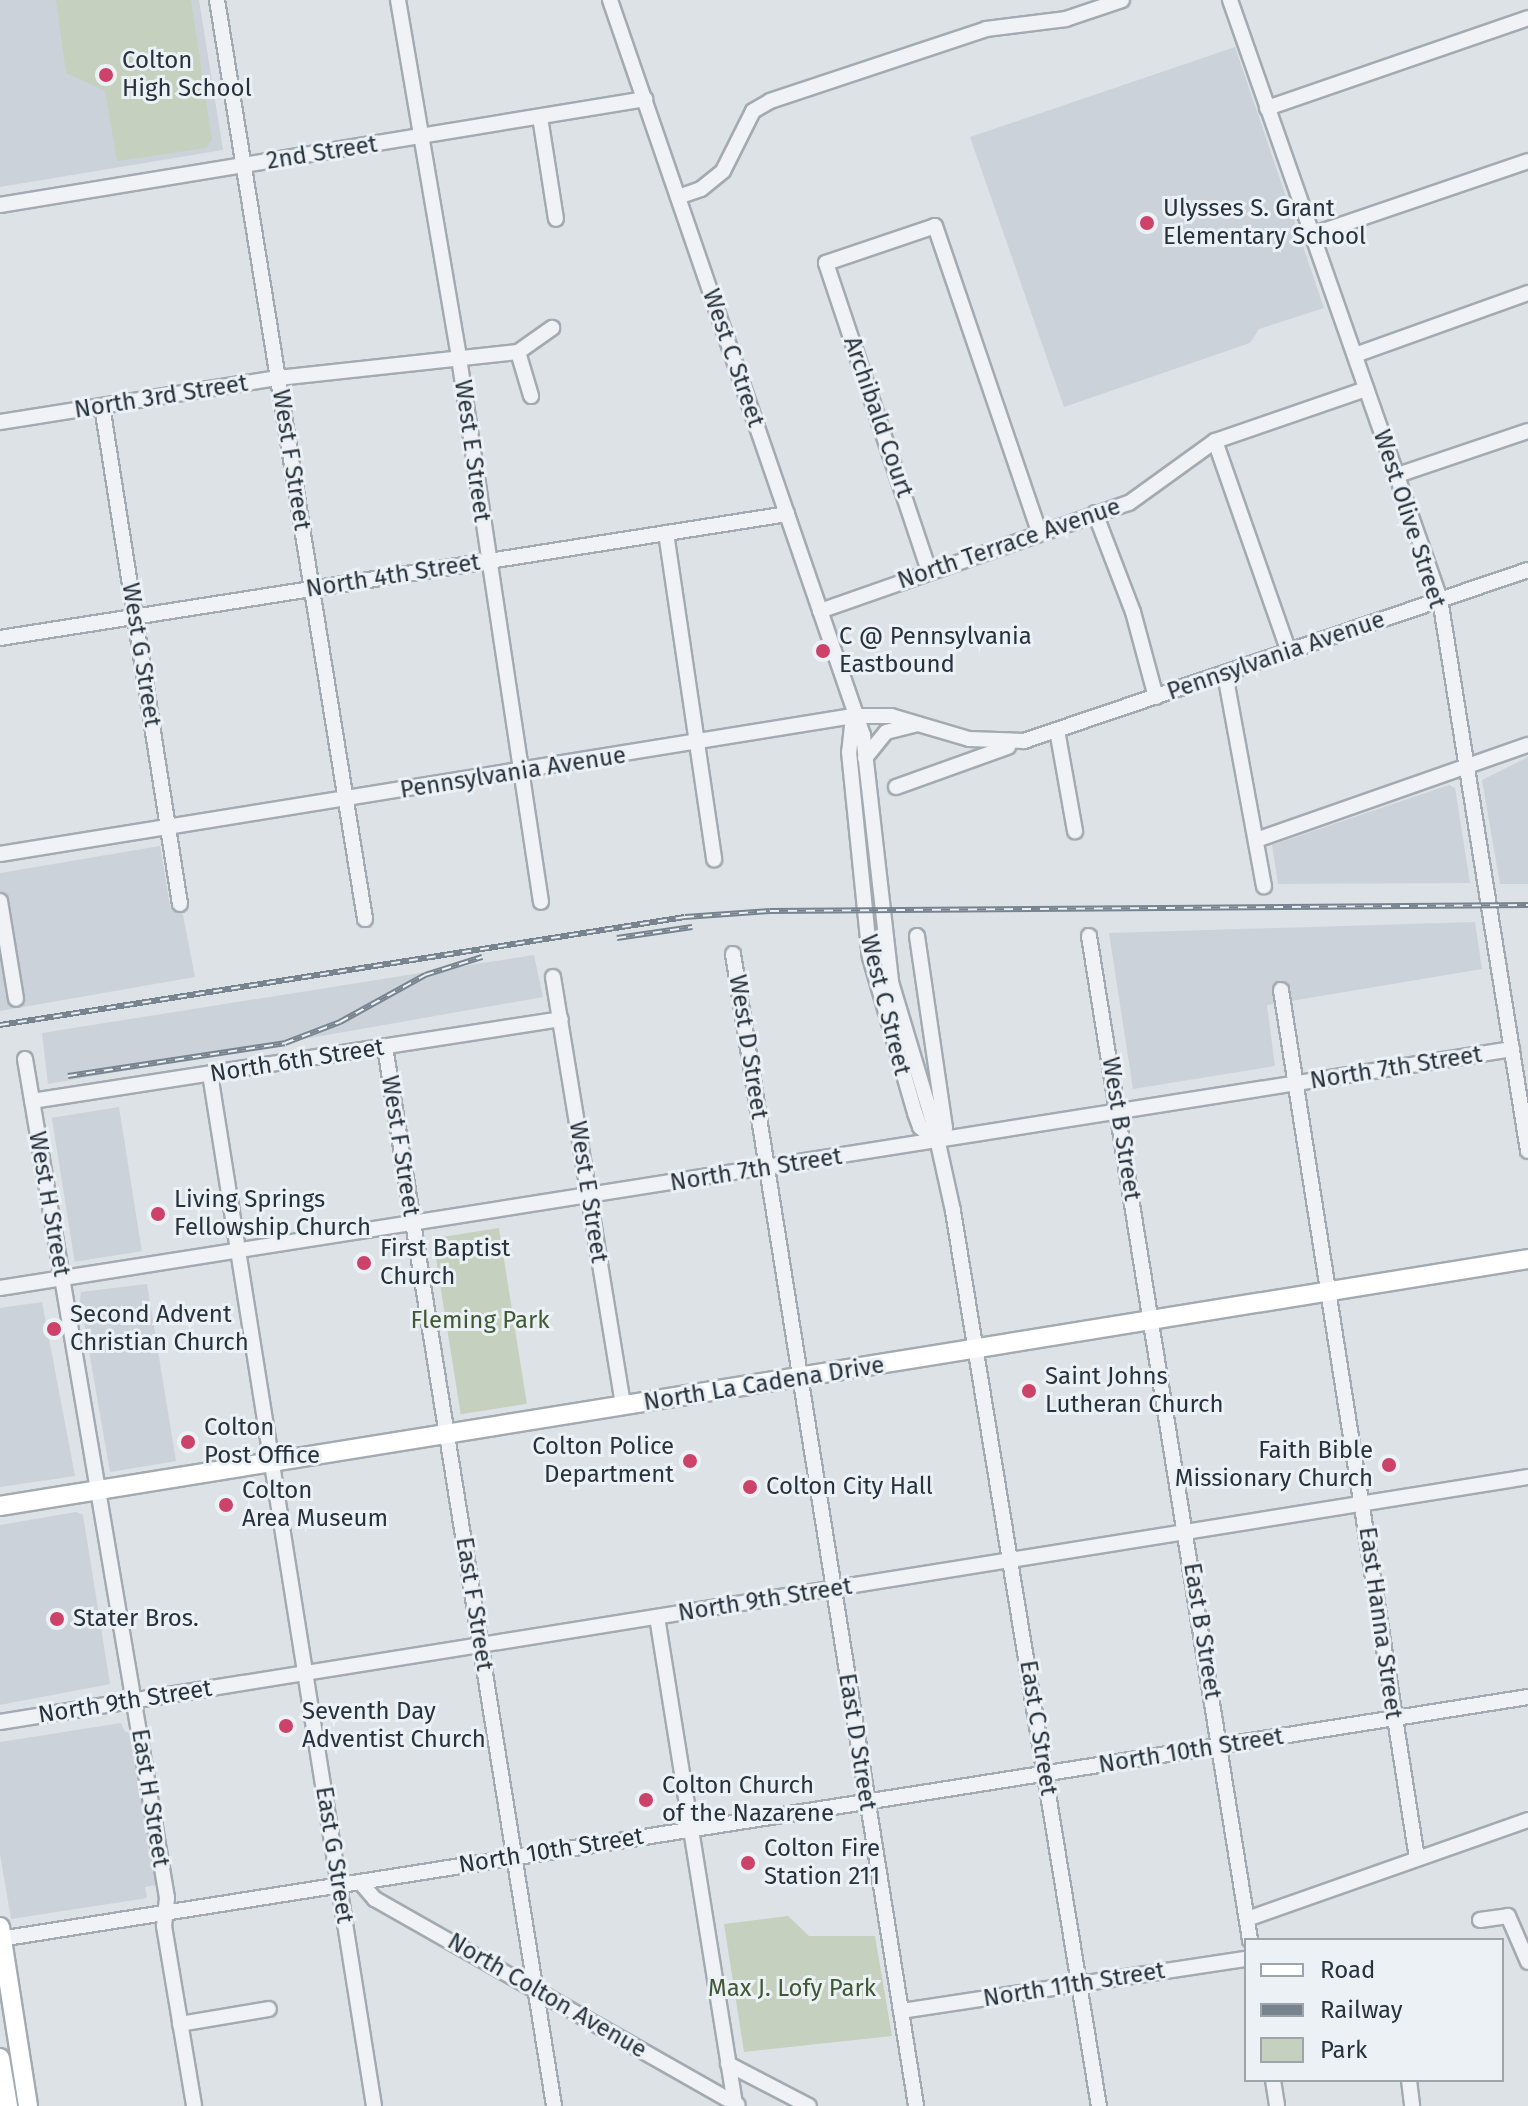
<!DOCTYPE html>
<style>
body{margin:0}
#map{position:relative;width:1528px;height:2106px;overflow:hidden;background:#dde2e7;font-family:"Fira Sans",sans-serif}
div>[style]{position:absolute}
.built>*{inset:0;background:#cbd2d9;transform-origin:0 0}
.green>*{inset:0;background:#c5d1be;transform-origin:0 0}
.roads{filter:drop-shadow(2px 0 #a3aab1) drop-shadow(-2px 0 #a3aab1) drop-shadow(0 2px #a3aab1) drop-shadow(0 -2px #a3aab1)}
.minor>*{height:14px;margin:-7px;padding:0 7px;transform-origin:7px;border-radius:7px;background:#f0f2f5}
.major>*{height:18px;margin:-9px;padding:0 9px;transform-origin:9px;border-radius:9px;background:#fff}
.rail>*{height:6px;margin-top:-3px;transform-origin:0;background:repeating-linear-gradient(90deg,#ecf1f5 0 9px,#778490 0 18px);box-sizing:border-box;border-block:2px solid #778490}
.dots>*{width:22px;height:22px;translate:-50% -50%;box-sizing:border-box;border:4px solid #ecf1f5;border-radius:50%}
span{translate:-50% -50%;white-space:nowrap;text-align:center;line-height:1.15;-webkit-text-stroke:6px #ecf1f5;paint-order:stroke}
.poi-label{font-size:24px;color:#27323d}
.left{translate:0 -50%;text-align:left}
.right{translate:-100% -50%;text-align:right}
.street-label{font-size:24px;color:#27323d}
.park-label{font-size:24px;color:#405934}
.legend{position:absolute;left:1244px;top:1938px;width:260px;height:144px;box-sizing:border-box;background:#ecf1f5;border:2px solid #9da5ab;margin:0;padding:10px 14px;list-style:none;font-size:24px;color:#27323d}
.legend li{display:flex;align-items:center;gap:16px;height:40px}
.legend b{width:40px;border:2px solid #9da5ab}
</style>
<div id="map">
<div class="built">
<div style="clip-path:polygon(0 0,199px 0,223px 150px,0 187px)"></div>
<div style="clip-path:polygon(1235px 47px,1324px 308px,1259px 329px,1250px 343px,1064px 407px,970px 137px)"></div>
<div style="clip-path:polygon(1528px 757px,1528px 884px,1500px 884px,1482px 780px)"></div>
<div style="clip-path:polygon(1449px 785px,1455px 788px,1470px 883px,1278px 884px,1272px 845px)"></div>
<div style="clip-path:polygon(160px 846px,171px 911px,182px 910px,195px 977px,0 1011px,0 873px)"></div>
<div style="clip-path:polygon(1475px 922px,1482px 969px,1267px 1005px,1275px 1066px,1133px 1089px,1109px 933px)"></div>
<div style="clip-path:polygon(534px 955px,543px 997px,48px 1084px,42px 1033px)"></div>
<div style="left:119px;top:1107px;width:146px;height:68px;rotate:81deg"></div>
<div style="clip-path:polygon(147px 1284px,176px 1461px,110px 1472px,80px 1299px,81px 1292px)"></div>
<div style="clip-path:polygon(42px 1302px,75px 1476px,0 1487px,0 1308px)"></div>
<div style="clip-path:polygon(76px 1512px,83px 1515px,110px 1684px,0 1705px,0 1525px)"></div>
<div style="clip-path:polygon(121px 1723px,125px 1732px,132px 1733px,156px 1885px,145px 1887px,147px 1898px,11px 1919px,0 1854px,0 1742px)"></div>
</div>
<div class="green">
<div style="clip-path:polygon(56px 0,191px 0,212px 140px,206px 148px,117px 161px,105px 91px,66px 73px)"></div>
<div style="left:499px;top:1228px;width:178px;height:67px;rotate:81deg"></div>
<div style="clip-path:polygon(788px 1916px,809px 1936px,875px 1936px,892px 2036px,744px 2052px,724px 1924px)"></div>
</div>
<div class="roads">
<div class="minor">
<div style="left:217px;top:0;width:931px;rotate:80.85deg"></div>
<div style="left:398px;top:0;width:363px;rotate:80.3deg"></div>
<div style="left:459px;top:358px;width:550px;rotate:81.43deg"></div>
<div style="left:610px;top:0;width:777px;rotate:71.01deg"></div>
<div style="left:863px;top:735px;width:249px;rotate:83.5deg"></div>
<div style="left:891px;top:982px;width:149px;rotate:73.3deg"></div>
<div style="left:934px;top:1125px;width:88px;rotate:77.5deg"></div>
<div style="left:953px;top:1211px;width:907px;rotate:80.74deg"></div>
<div style="left:1230px;top:0;width:635px;rotate:70.68deg"></div>
<div style="left:1440px;top:599px;width:559px;rotate:80.94deg"></div>
<div style="left:1267px;top:108px;width:276px;rotate:-19deg"></div>
<div style="left:540px;top:117px;width:103px;rotate:81.1deg"></div>
<div style="left:678px;top:197px;width:24px;rotate:-19deg"></div>
<div style="left:701px;top:189px;width:28px;rotate:-39deg"></div>
<div style="left:723px;top:171px;width:67px;rotate:-63.4deg"></div>
<div style="left:753px;top:111px;width:20px;rotate:-30deg"></div>
<div style="left:770px;top:101px;width:228px;rotate:-18.4deg"></div>
<div style="left:986px;top:29px;width:81px;rotate:-7.1deg"></div>
<div style="left:1066px;top:19px;width:59px;rotate:-18.7deg"></div>
<div style="left:0;top:205px;width:654px;rotate:-9.33deg"></div>
<div style="left:1311px;top:235px;width:229px;rotate:-18.8deg"></div>
<div style="left:518px;top:352px;width:46px;rotate:73.5deg"></div>
<div style="left:1355px;top:355px;width:184px;rotate:-19.7deg"></div>
<div style="left:102px;top:406px;width:504px;rotate:81.1deg"></div>
<div style="left:0;top:422px;width:281px;rotate:-9deg"></div>
<div style="left:278px;top:378px;width:241px;rotate:-6.2deg"></div>
<div style="left:518px;top:352px;width:42px;rotate:-35.2deg"></div>
<div style="left:1215px;top:441px;width:224px;rotate:70.7deg"></div>
<div style="left:1395px;top:476px;width:140px;rotate:-18.7deg"></div>
<div style="left:1095px;top:513px;width:106px;rotate:69deg"></div>
<div style="left:1133px;top:612px;width:88px;rotate:74.9deg"></div>
<div style="left:666px;top:533px;width:330px;rotate:81.6deg"></div>
<div style="left:929px;top:571px;width:325px;rotate:-108.5deg"></div>
<div style="left:826px;top:263px;width:115px;rotate:-18.7deg"></div>
<div style="left:935px;top:226px;width:323px;rotate:71.2deg"></div>
<div style="left:820px;top:611px;width:327px;rotate:-19.3deg"></div>
<div style="left:1129px;top:503px;width:106px;rotate:-35.8deg"></div>
<div style="left:1215px;top:441px;width:160px;rotate:-19deg"></div>
<div style="left:0;top:638px;width:797px;rotate:-8.95deg"></div>
<div style="left:1225px;top:674px;width:216px;rotate:79.6deg"></div>
<div style="left:853px;top:716px;width:36px;rotate:96deg"></div>
<div style="left:849px;top:752px;width:206px;rotate:84.2deg"></div>
<div style="left:870px;top:957px;width:162px;rotate:73.9deg"></div>
<div style="left:915px;top:1113px;width:15px;rotate:70deg"></div>
<div style="left:920px;top:1127px;width:21px;rotate:41deg"></div>
<div style="left:1057px;top:730px;width:103px;rotate:79.9deg"></div>
<div style="left:865px;top:758px;width:33px;rotate:-51deg"></div>
<div style="left:886px;top:732px;width:33px;rotate:-14deg"></div>
<div style="left:896px;top:787px;width:119px;rotate:-19.7deg"></div>
<div style="left:1256px;top:840px;width:288px;rotate:-19.3deg"></div>
<div style="left:0;top:854px;width:864px;rotate:-9.19deg"></div>
<div style="left:853px;top:716px;width:38px"></div>
<div style="left:891px;top:716px;width:81px;rotate:16.4deg"></div>
<div style="left:969px;top:739px;width:55px;rotate:2.1deg"></div>
<div style="left:1024px;top:741px;width:532px;rotate:-18.74deg"></div>
<div style="left:0;top:901px;width:99px;rotate:80.7deg"></div>
<div style="left:917px;top:936px;width:194px;rotate:81.7deg"></div>
<div style="left:945px;top:1128px;width:16px;rotate:125deg"></div>
<div style="left:1089px;top:936px;width:1017px;rotate:80.89deg"></div>
<div style="left:733px;top:954px;width:1166px;rotate:80.97deg"></div>
<div style="left:553px;top:977px;width:435px;rotate:80.7deg"></div>
<div style="left:1281px;top:990px;width:879px;rotate:81.1deg"></div>
<div style="left:385px;top:1047px;width:1072px;rotate:80.93deg"></div>
<div style="left:25px;top:1059px;width:851px;rotate:80.39deg"></div>
<div style="left:167px;top:1898px;width:28px;rotate:96deg"></div>
<div style="left:164px;top:1926px;width:182px;rotate:80.5deg"></div>
<div style="left:210px;top:1074px;width:1045px;rotate:80.97deg"></div>
<div style="left:32px;top:1101px;width:535px;rotate:-8.81deg"></div>
<div style="left:0;top:1288px;width:1531px;rotate:-8.98deg"></div>
<div style="left:657px;top:1617px;width:495px;rotate:80.9deg"></div>
<div style="left:0;top:1722px;width:1548px;rotate:-9.11deg"></div>
<div style="left:360px;top:1882px;width:23px;rotate:49deg"></div>
<div style="left:375px;top:1899px;width:417px;rotate:29.6deg"></div>
<div style="left:1247px;top:1919px;width:298px;rotate:-19.4deg"></div>
<div style="left:1480px;top:1920px;width:28px;rotate:-8deg"></div>
<div style="left:1508px;top:1916px;width:50px;rotate:66.5deg"></div>
<div style="left:0;top:1939px;width:1547px;rotate:-9deg"></div>
<div style="left:901px;top:2011px;width:349px;rotate:-8.6deg"></div>
<div style="left:180px;top:2024px;width:90px;rotate:-9.6deg"></div>
<div style="left:728px;top:2064px;width:91px;rotate:27.4deg"></div>
<div style="left:1273px;top:2080px;width:26px;rotate:81deg"></div>
<div style="left:1409px;top:2080px;width:26px;rotate:83deg"></div>
</div>
<div class="major">
<div style="left:0;top:1506px;width:1548px;rotate:-9.18deg"></div>
<div style="left:0;top:1927px;width:181px;rotate:81.1deg"></div>
<div style="left:0;top:2058px;width:49px;rotate:80.5deg"></div>
</div>
</div>
<div class="rail">
<div style="left:617px;top:938px;width:76px;rotate:-8.3deg"></div>
<div style="left:0;top:1025px;width:693px;rotate:-8.96deg"></div>
<div style="left:685px;top:917px;width:85px;rotate:-4deg"></div>
<div style="left:770px;top:911px;width:758px;rotate:-0.45deg"></div>
<div style="left:68px;top:1076px;width:219px;rotate:-8.6deg"></div>
<div style="left:285px;top:1043px;width:59px;rotate:-20.9deg"></div>
<div style="left:340px;top:1022px;width:97px;rotate:-28.9deg"></div>
<div style="left:425px;top:975px;width:60px;rotate:-17.5deg"></div>
</div>
<div class="dots">
<div style="left:106px;top:75px;background:#cc4268"></div>
<div style="left:1147px;top:223px;background:#cc4268"></div>
<div style="left:823px;top:651px;background:#cc4268"></div>
<div style="left:158px;top:1214px;background:#cc4268"></div>
<div style="left:364px;top:1263px;background:#cc4268"></div>
<div style="left:54px;top:1329px;background:#cc4268"></div>
<div style="left:1029px;top:1391px;background:#cc4268"></div>
<div style="left:188px;top:1442px;background:#cc4268"></div>
<div style="left:690px;top:1461px;background:#cc4268"></div>
<div style="left:1389px;top:1465px;background:#cc4268"></div>
<div style="left:750px;top:1487px;background:#cc4268"></div>
<div style="left:226px;top:1505px;background:#cc4268"></div>
<div style="left:57px;top:1619px;background:#cc4268"></div>
<div style="left:286px;top:1726px;background:#cc4268"></div>
<div style="left:646px;top:1800px;background:#cc4268"></div>
<div style="left:748px;top:1863px;background:#cc4268"></div>
</div>
<div class="poi-label">
<span class="left" style="left:122px;top:75px">Colton<br>High School</span>
<span class="left" style="left:1163px;top:223px">Ulysses S. Grant<br>Elementary School</span>
<span class="left" style="left:839px;top:651px">C @ Pennsylvania<br>Eastbound</span>
<span class="left" style="left:174px;top:1214px">Living Springs<br>Fellowship Church</span>
<span class="left" style="left:380px;top:1263px">First Baptist<br>Church</span>
<span class="left" style="left:70px;top:1329px">Second Advent<br>Christian Church</span>
<span class="left" style="left:1045px;top:1391px">Saint Johns<br>Lutheran Church</span>
<span class="left" style="left:204px;top:1442px">Colton<br>Post Office</span>
<span class="right" style="left:674px;top:1461px">Colton Police<br>Department</span>
<span class="right" style="left:1373px;top:1465px">Faith Bible<br>Missionary Church</span>
<span class="left" style="left:766px;top:1487px">Colton City Hall</span>
<span class="left" style="left:242px;top:1505px">Colton<br>Area Museum</span>
<span class="left" style="left:73px;top:1619px">Stater Bros.</span>
<span class="left" style="left:302px;top:1726px">Seventh Day<br>Adventist Church</span>
<span class="left" style="left:662px;top:1800px">Colton Church<br>of the Nazarene</span>
<span class="left" style="left:764px;top:1863px">Colton Fire<br>Station 211</span>
</div>
<div class="street-label">
<span style="left:322px;top:153px;rotate:-9deg">2nd Street</span>
<span style="left:733px;top:358px;rotate:71deg">West C Street</span>
<span style="left:161px;top:397px;rotate:-9deg">North 3rd Street</span>
<span style="left:878px;top:417px;rotate:71deg">Archibald Court</span>
<span style="left:472px;top:451px;rotate:82deg">West E Street</span>
<span style="left:291px;top:460px;rotate:81deg">West F Street</span>
<span style="left:1409px;top:519px;rotate:72deg">West Olive Street</span>
<span style="left:1009px;top:544px;rotate:-19deg">North Terrace Avenue</span>
<span style="left:393px;top:576px;rotate:-9deg">North 4th Street</span>
<span style="left:141px;top:655px;rotate:81deg">West G Street</span>
<span style="left:1276px;top:656px;rotate:-19deg">Pennsylvania Avenue</span>
<span style="left:513px;top:773px;rotate:-9deg">Pennsylvania Avenue</span>
<span style="left:885px;top:1005px;rotate:76deg">West C Street</span>
<span style="left:748px;top:1047px;rotate:81deg">West D Street</span>
<span style="left:297px;top:1061px;rotate:-9deg">North 6th Street</span>
<span style="left:1396px;top:1068px;rotate:-9deg">North 7th Street</span>
<span style="left:1121px;top:1129px;rotate:81deg">West B Street</span>
<span style="left:400px;top:1146px;rotate:81deg">West F Street</span>
<span style="left:756px;top:1170px;rotate:-9deg">North 7th Street</span>
<span style="left:588px;top:1192px;rotate:81deg">West E Street</span>
<span style="left:49px;top:1204px;rotate:80deg">West H Street</span>
<span style="left:764px;top:1384px;rotate:-9deg">North La Cadena Drive</span>
<span style="left:765px;top:1600px;rotate:-9deg">North 9th Street</span>
<span style="left:474px;top:1604px;rotate:81deg">East F Street</span>
<span style="left:1380px;top:1623px;rotate:82deg">East Hanna Street</span>
<span style="left:1202px;top:1631px;rotate:81deg">East B Street</span>
<span style="left:125px;top:1702px;rotate:-9deg">North 9th Street</span>
<span style="left:1038px;top:1728px;rotate:81deg">East C Street</span>
<span style="left:857px;top:1742px;rotate:81deg">East D Street</span>
<span style="left:1191px;top:1751px;rotate:-9deg">North 10th Street</span>
<span style="left:150px;top:1798px;rotate:81deg">East H Street</span>
<span style="left:551px;top:1851px;rotate:-9deg">North 10th Street</span>
<span style="left:334px;top:1855px;rotate:81deg">East G Street</span>
<span style="left:1074px;top:1985px;rotate:-9deg">North 11th Street</span>
<span style="left:547px;top:1996px;rotate:30deg">North Colton Avenue</span>
</div>
<div class="park-label">
<span style="left:480px;top:1321px">Fleming Park</span>
<span style="left:792px;top:1989px">Max J. Lofy Park</span>
</div>
<ul class="legend">
<li><b style="height:10px;background:#fff"></b>Road</li>
<li><b style="height:10px;background:#778490"></b>Railway</li>
<li><b style="height:22px;background:#c5d1be"></b>Park</li>
</ul>
</div>
